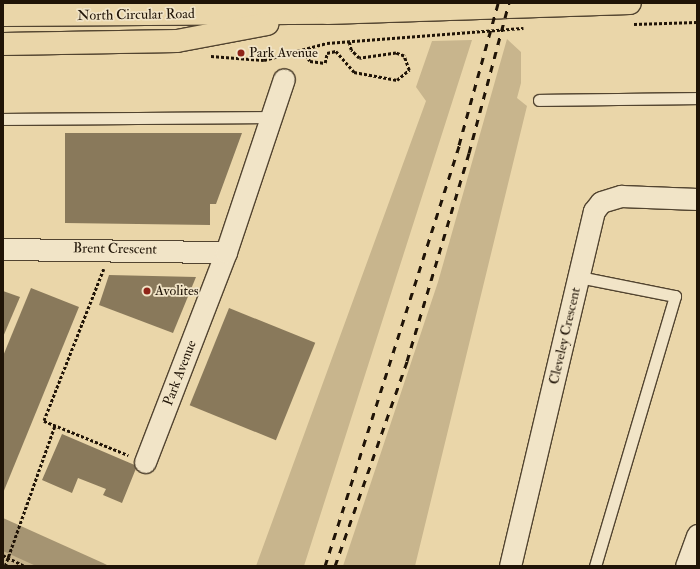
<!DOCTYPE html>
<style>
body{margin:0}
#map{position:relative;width:700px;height:569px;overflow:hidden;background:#ead6a9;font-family:"IM FELL Double Pica",serif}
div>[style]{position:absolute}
.green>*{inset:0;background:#c8b58d}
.water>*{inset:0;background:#a59472}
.building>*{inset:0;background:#89795b;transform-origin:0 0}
.path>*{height:2.5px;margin-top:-1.25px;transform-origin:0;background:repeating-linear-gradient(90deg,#201407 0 3px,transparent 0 5px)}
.roads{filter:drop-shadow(1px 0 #524430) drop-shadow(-1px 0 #524430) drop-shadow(0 1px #524430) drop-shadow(0 -1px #524430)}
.lane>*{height:11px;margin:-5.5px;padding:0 5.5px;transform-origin:5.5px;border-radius:5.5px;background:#f1e4c7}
.street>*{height:21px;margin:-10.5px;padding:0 10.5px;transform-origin:10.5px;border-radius:10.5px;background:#f1e4c7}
.highway>*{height:22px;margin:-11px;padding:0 11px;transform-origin:11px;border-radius:11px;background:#ead6a9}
.rail>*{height:3px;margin-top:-1.5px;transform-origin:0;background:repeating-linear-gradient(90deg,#201407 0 7px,transparent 0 14px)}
.dots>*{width:11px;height:11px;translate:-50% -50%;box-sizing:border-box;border:2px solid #f1e4c7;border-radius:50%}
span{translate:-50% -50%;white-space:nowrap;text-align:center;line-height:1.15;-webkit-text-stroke:3.5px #f1e4c7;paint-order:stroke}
.street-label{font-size:14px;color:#201407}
.poi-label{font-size:14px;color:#201407}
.left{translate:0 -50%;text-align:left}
.frame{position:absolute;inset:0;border:4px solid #201407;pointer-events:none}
</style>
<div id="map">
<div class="green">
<div style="clip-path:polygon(507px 39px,521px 52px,521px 83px,517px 98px,527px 106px,415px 566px,343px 566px,438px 282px)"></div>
<div style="clip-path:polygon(472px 40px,304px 566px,256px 566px,426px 101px,416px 87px,432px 41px)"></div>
<div style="clip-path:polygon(3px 543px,51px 566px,3px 566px)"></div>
</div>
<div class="water">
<div style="clip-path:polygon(3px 518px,103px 563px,109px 566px,36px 566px,3px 551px)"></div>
</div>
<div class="building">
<div style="clip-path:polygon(65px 133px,242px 133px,216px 204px,210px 204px,210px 225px,65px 223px)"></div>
<div style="clip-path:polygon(109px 275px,196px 277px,173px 333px,99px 305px)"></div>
<div style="clip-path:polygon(31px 288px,79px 307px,3px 493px,3px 356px)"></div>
<div style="clip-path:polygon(3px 291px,20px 297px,3px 337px)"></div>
<div style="left:229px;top:308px;width:93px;height:105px;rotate:22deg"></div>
<div style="clip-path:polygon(62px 434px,137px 466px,122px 503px,103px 495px,106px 489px,78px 478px,72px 493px,42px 480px)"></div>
</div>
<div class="path">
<div style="left:634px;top:24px;width:63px;rotate:-1.8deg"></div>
<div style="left:303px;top:51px;width:12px;rotate:55deg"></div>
<div style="left:310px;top:61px;width:15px;rotate:8deg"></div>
<div style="left:325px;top:63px;width:10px;rotate:-79deg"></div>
<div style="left:327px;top:53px;width:9px;rotate:-13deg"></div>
<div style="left:336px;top:51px;width:28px;rotate:49deg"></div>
<div style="left:354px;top:72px;width:44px;rotate:10.5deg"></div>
<div style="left:397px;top:80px;width:16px;rotate:-40deg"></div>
<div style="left:409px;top:70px;width:15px;rotate:-110deg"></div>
<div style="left:404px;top:56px;width:9px;rotate:-159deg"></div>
<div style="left:396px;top:53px;width:37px;rotate:172deg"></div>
<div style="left:359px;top:58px;width:11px;rotate:-135deg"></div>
<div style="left:351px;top:50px;width:8px;rotate:-104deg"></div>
<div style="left:211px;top:56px;width:53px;rotate:4.3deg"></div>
<div style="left:264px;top:60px;width:65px;rotate:-15.1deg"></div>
<div style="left:327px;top:43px;width:197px;rotate:-4.4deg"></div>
<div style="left:104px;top:269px;width:163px;rotate:111.5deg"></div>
<div style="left:44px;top:421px;width:91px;rotate:22deg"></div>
<div style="left:3px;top:555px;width:25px;rotate:27deg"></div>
<div style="left:5px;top:566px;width:150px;rotate:-70.5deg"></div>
</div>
<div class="roads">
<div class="lane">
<div style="left:539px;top:100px;width:158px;rotate:-0.7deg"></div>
<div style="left:3px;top:119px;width:268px;rotate:-0.4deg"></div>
<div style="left:579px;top:277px;width:98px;rotate:11.2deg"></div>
<div style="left:675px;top:296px;width:282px;rotate:106.5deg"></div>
</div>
<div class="street">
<div style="left:3px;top:249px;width:223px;rotate:0.8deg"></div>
<div style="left:145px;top:462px;width:225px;rotate:-68.9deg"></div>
<div style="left:226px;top:252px;width:182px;rotate:-71.5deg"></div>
<div style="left:510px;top:566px;width:365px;rotate:-76.7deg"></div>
<div style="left:594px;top:211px;width:11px;rotate:-52deg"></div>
<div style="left:601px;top:202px;width:21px;rotate:-17deg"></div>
<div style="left:621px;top:196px;width:76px;rotate:2.3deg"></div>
<div style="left:686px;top:566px;width:33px;rotate:-70deg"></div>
</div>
<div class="highway">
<div style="left:3px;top:15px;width:324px;rotate:-0.4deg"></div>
<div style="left:327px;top:13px;width:303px;rotate:-1.9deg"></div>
<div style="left:3px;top:44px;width:174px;rotate:-1deg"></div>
<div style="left:177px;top:41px;width:92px;rotate:-10.7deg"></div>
</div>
</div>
<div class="rail">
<div style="left:325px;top:566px;width:442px;rotate:-72.3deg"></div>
<div style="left:459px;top:145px;width:147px;rotate:-74.6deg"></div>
<div style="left:335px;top:566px;width:217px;rotate:-70.6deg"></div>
<div style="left:407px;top:361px;width:217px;rotate:-73.4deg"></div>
<div style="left:469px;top:153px;width:155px;rotate:-75.1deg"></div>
</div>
<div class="dots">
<div style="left:241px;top:53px;background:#8f2418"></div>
<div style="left:147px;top:291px;background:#8f2418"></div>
</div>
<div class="street-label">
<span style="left:136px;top:15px;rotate:-1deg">North Circular Road</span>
<span style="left:115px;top:249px;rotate:1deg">Brent Crescent</span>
<span style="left:565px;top:336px;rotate:-77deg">Cleveley Crescent</span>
<span style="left:180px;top:373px;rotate:-69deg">Park Avenue</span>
</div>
<div class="poi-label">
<span class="left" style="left:249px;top:53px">Park Avenue</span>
<span class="left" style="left:155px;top:291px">Avolites</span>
</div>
<div class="frame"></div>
</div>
